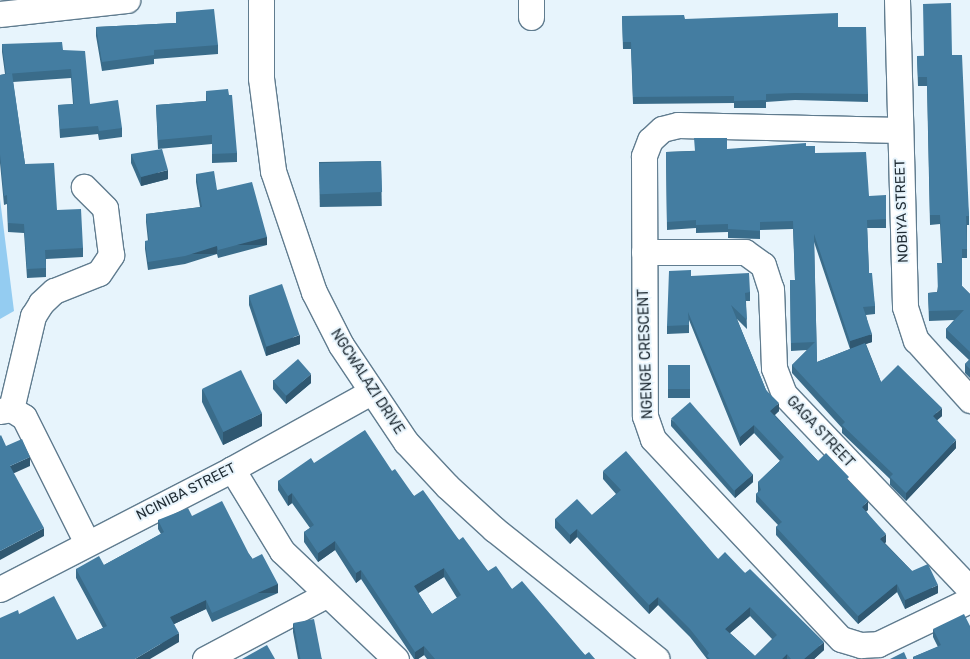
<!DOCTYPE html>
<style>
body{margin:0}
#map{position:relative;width:970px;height:659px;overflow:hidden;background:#e7f4fc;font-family:Rubik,sans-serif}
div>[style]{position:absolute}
.green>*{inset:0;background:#94ccf1}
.roads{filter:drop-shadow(1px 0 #607c8f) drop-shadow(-1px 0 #607c8f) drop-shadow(0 1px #607c8f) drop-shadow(0 -1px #607c8f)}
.street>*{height:25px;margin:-12.5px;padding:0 12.5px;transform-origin:12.5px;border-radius:12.5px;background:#fff}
.wall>*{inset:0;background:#3a6c8a;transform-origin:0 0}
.shaded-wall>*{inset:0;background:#305871;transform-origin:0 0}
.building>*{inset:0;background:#447da1;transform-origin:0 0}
span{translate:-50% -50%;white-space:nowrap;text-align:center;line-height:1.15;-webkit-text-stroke:4px #e7f4fc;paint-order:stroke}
.street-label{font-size:14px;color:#1f2b33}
</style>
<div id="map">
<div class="green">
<div style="clip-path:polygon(0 199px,14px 311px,0 319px)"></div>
</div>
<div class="roads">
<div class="street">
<div style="left:261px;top:0;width:78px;rotate:90deg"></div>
<div style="left:261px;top:78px;width:94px;rotate:82.6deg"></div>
<div style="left:273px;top:171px;width:128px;rotate:71.3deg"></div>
<div style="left:314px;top:292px;width:59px;rotate:63deg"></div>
<div style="left:341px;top:345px;width:117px;rotate:56.2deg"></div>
<div style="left:406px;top:442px;width:60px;rotate:47deg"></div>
<div style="left:447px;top:486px;width:64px;rotate:42.5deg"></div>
<div style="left:494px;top:529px;width:208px;rotate:38.6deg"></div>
<div style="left:531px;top:0;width:17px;rotate:90deg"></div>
<div style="left:897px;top:0;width:307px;rotate:88.5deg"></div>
<div style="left:905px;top:307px;width:35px;rotate:72deg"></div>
<div style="left:916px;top:340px;width:81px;rotate:48deg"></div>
<div style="left:0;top:14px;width:128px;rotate:-6.3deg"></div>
<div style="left:900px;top:130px;width:222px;rotate:-178.7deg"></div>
<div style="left:678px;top:125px;width:16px;rotate:166deg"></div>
<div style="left:662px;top:129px;width:16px;rotate:137deg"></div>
<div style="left:650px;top:140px;width:17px;rotate:111deg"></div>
<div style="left:644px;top:156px;width:260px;rotate:89.8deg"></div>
<div style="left:645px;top:416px;width:24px;rotate:71deg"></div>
<div style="left:653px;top:439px;width:274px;rotate:46.8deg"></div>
<div style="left:841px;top:639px;width:21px;rotate:17deg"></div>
<div style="left:861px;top:645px;width:17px;rotate:-3deg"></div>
<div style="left:878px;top:644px;width:102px;rotate:-25.6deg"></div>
<div style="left:644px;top:252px;width:101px"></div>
<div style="left:745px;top:252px;width:22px;rotate:36deg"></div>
<div style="left:763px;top:265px;width:25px;rotate:72deg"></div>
<div style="left:771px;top:289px;width:79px;rotate:87.8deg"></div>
<div style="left:774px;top:368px;width:28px;rotate:69deg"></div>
<div style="left:784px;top:394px;width:269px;rotate:46.4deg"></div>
<div style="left:11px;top:409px;width:96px;rotate:-76.7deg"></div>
<div style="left:33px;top:316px;width:15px;rotate:-58deg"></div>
<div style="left:41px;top:303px;width:18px;rotate:-43deg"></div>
<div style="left:54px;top:291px;width:48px;rotate:-21.8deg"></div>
<div style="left:99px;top:273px;width:22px;rotate:-56deg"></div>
<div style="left:111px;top:255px;width:47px;rotate:-97.3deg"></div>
<div style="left:105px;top:208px;width:30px;rotate:-135deg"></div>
<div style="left:0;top:411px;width:11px;rotate:-10deg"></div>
<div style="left:11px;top:409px;width:15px;rotate:32deg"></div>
<div style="left:24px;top:417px;width:141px;rotate:63.4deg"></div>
<div style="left:232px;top:469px;width:96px;rotate:58.6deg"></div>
<div style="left:282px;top:551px;width:157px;rotate:43.5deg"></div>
<div style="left:0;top:589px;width:261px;rotate:-27.3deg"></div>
<div style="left:232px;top:469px;width:159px;rotate:-29deg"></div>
<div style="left:205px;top:659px;width:137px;rotate:-27.9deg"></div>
</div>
</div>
<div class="wall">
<div style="clip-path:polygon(176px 12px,218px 45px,218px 54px,154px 59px,154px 64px,102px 71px,96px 36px,96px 27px,176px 23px)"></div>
<div style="clip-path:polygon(622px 16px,838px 27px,868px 94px,868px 102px,795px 100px,766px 102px,766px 108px,734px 108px,734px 103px,633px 104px,631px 49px,623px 49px)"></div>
<div style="clip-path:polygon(2px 44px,63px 50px,90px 104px,122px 128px,122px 137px,99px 140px,98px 134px,60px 138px,58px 105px,73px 104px,71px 78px,13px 82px,25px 164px,83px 248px,83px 257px,46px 259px,46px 277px,27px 278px,24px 233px,8px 232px,7px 204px,4px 205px,0 163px,0 75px,5px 74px,2px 52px)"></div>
<div style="clip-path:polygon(952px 55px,969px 216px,969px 225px,967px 225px,967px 258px,962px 258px,962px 286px,970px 294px,970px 378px,965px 373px,965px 364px,969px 360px,946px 338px,946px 329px,954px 320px,929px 321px,928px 293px,937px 292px,942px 263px,940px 224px,930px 225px,927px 86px,918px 86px,917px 56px)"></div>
<div style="clip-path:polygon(206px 91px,237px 153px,237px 162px,212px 163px,212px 144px,158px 149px,156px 105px,206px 101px)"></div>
<div style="clip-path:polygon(evenodd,806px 146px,869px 196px,886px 219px,886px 228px,867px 228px,869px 273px,875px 306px,875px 314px,866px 315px,872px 342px,866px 344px,881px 382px,942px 416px,937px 420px,956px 448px,906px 501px,890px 485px,890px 479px,842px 433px,842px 428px,792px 373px,792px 365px,807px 350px,791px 351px,790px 280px,795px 280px,793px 229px,760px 230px,760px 239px,728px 238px,728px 232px,696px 233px,696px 228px,667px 230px,666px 152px,806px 146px,814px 242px,850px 349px,817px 362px,814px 242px)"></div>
<div style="clip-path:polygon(131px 154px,168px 179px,141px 186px,131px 163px)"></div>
<div style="left:381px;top:161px;width:45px;height:62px;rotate:89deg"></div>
<div style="clip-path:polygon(196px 174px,217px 190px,267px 245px,218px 258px,217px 254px,185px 264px,148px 270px,145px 249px,145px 241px,148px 241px,146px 222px,146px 214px,200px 207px,196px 182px)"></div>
<div style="clip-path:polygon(691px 276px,750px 292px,750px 301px,746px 301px,747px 329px,737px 319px,766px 390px,779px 411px,775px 415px,818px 461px,849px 481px,868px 510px,866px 511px,886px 542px,885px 543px,912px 571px,938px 593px,905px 609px,897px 592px,858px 624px,776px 535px,776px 527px,778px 525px,756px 502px,756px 494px,758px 492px,758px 482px,780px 461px,754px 433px,740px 446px,689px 320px,689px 333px,667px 334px,667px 326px)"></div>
<div style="clip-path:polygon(249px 296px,300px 344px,266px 356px,249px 305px)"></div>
<div style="left:668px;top:365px;width:22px;height:33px"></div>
<div style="clip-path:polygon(273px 380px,311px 383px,286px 404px,273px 389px)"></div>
<div style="clip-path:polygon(202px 389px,262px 426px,223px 445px,202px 402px)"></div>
<div style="clip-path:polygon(671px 419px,753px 482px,735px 498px,671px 426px)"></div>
<div style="clip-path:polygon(evenodd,314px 463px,392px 471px,414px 496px,459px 540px,488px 571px,512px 589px,585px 655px,595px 659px,427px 659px,424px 655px,418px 659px,414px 659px,361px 579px,356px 583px,335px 550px,318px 562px,304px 542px,304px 532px,310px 528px,292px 503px,288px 506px,278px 490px,278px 481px,314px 463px,444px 577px,457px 598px,432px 614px,418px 593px,444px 577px)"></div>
<div style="clip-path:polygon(evenodd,603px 471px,718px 559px,745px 573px,824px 650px,814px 659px,707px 659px,690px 637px,658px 605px,649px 614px,577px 537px,570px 544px,555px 528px,555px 519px,592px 515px,616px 494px,603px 479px,603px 471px,750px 616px,772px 639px,755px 656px,730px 633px,750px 616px)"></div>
<div style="clip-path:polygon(192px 516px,249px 554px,278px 593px,212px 622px,206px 609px,174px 624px,179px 642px,0 659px,19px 614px,77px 640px,103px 628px,76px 578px,76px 569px,104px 565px,161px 534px,158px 529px,158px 520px)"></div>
<div style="clip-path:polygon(293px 623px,322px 659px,298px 659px,293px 632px)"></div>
<div style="clip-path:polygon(933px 629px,970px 659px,913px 659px,913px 657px,938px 647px,933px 637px)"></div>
</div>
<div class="shaded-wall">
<div style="clip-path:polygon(168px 170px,168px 179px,141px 186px,141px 177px)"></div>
<div style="left:267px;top:237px;width:8px;height:51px;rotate:90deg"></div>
<div style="left:217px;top:246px;width:8px;height:34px;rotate:90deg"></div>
<div style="clip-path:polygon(872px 334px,872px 342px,850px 349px,850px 341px)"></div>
<div style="clip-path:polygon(300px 335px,300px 344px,266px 356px,266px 347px)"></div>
<div style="clip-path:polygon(311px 374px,311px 383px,286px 404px,286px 395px)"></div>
<div style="clip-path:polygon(779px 403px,779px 411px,770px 419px,770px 411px)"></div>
<div style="clip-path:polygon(942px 408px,942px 416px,933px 424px,933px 416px)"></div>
<div style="clip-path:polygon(262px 413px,262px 426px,223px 445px,223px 432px)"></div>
<div style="clip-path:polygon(754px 425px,754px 433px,740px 446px,740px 437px)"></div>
<div style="clip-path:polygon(956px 440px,956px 448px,906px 501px,906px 493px)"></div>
<div style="clip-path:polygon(30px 457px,30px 466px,10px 475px,10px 466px)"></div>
<div style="clip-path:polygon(753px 474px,753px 482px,735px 498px,735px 490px)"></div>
<div style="clip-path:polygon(292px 493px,292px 503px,288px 506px,288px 496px)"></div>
<div style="clip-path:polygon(868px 501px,868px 510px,862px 515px,862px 507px)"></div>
<div style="clip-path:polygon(44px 528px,44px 536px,0 560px,0 551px)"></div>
<div style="clip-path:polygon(577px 529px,577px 537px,570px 544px,570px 535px)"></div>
<div style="clip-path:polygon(886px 534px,886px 542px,880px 547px,880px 539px)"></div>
<div style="clip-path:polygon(335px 541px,335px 550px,318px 562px,318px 553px)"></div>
<div style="clip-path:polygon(444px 568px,444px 577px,414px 596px,414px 586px)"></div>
<div style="clip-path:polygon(361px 570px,361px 579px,356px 583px,356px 573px)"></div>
<div style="left:278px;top:584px;width:9px;height:72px;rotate:90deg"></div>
<div style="clip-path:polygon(897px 584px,897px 592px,858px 624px,858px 616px)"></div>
<div style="clip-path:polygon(938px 585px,938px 593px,905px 609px,905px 600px)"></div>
<div style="clip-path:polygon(658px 597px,658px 605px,649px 614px,649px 605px)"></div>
<div style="clip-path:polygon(206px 600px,206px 609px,170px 626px,170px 617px)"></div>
<div style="clip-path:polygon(750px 607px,750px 616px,725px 637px,725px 629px)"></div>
<div style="clip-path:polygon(179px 633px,179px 642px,150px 659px,135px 659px)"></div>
<div style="clip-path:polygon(824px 642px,824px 650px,814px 659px,804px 659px)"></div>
<div style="clip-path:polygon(424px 646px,424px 655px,418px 659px,415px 659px,415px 652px)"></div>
<div style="clip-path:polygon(787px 654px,787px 659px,782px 659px)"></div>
</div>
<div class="building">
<div style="clip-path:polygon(951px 3px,952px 55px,962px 55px,969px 216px,966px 216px,967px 249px,962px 249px,962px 286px,970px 294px,970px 352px,946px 329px,964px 310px,929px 311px,928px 293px,938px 292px,937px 263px,943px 263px,940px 215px,930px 215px,927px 77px,918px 77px,917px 56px,924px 56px,923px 4px)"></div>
<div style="clip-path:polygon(214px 9px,218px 45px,154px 50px,154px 55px,102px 62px,96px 27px,176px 23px,176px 12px)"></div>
<div style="clip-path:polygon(838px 13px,838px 27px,866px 27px,868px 94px,795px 93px,766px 94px,766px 100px,734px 101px,734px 96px,633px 97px,631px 42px,623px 42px,622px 16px,684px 15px,685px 19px)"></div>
<div style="clip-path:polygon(62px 42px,63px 50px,85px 51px,90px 104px,118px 100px,122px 128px,99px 131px,98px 126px,60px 129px,58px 105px,74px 104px,71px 69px,6px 74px,2px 44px)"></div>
<div style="clip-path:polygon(12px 73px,25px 164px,54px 163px,57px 210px,81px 209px,83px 248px,45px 250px,46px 268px,27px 269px,24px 224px,8px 223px,7px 195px,4px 196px,0 154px,0 75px)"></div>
<div style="clip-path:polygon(228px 89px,229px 95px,232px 95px,237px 153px,212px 154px,212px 135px,158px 140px,156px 105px,207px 101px,206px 91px)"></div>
<div style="clip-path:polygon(694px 138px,727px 138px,727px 149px,806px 143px,806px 146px,815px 146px,815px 153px,866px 152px,869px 196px,886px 195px,886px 219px,867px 220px,869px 273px,872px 273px,875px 306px,863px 307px,872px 334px,850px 341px,814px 234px,817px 362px,865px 343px,881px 382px,898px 365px,942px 408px,933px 416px,956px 440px,906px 493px,890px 477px,893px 474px,842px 425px,845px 422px,792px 365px,815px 342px,791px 343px,790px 280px,795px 280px,793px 221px,760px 222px,760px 231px,728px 229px,728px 224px,696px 225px,696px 220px,667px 222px,666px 152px,695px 151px)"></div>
<div style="clip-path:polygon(162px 149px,168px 170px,141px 177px,131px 154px)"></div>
<div style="left:381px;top:161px;width:31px;height:62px;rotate:88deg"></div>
<div style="clip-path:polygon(214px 171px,217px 190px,252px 182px,267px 237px,218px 250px,217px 246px,185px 256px,148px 262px,145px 241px,149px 240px,146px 214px,202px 207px,196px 174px)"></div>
<div style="clip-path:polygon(691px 270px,691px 276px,749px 273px,750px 292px,745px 293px,747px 320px,731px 305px,766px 390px,779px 403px,770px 411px,818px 461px,826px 453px,849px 477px,847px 479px,868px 501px,862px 507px,886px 534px,880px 539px,912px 571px,928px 564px,938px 585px,905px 600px,897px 584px,858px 616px,776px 527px,782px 522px,756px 494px,761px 490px,758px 482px,784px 457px,754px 425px,740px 437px,688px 312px,689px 325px,667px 326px,669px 271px)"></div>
<div style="left:282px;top:284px;width:54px;height:35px;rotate:71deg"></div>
<div style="left:298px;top:359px;width:20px;height:33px;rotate:49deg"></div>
<div style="clip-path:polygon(970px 359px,970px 369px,965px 364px)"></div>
<div style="left:668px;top:365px;width:22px;height:24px"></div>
<div style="left:241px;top:370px;width:48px;height:43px;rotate:64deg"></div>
<div style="left:690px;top:402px;width:96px;height:25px;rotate:49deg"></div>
<div style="clip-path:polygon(evenodd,365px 430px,392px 471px,395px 469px,414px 496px,423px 490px,459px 540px,463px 537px,488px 571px,496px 566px,512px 589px,522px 581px,585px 655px,589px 652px,595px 659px,435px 659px,424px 646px,415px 652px,361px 570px,356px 573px,335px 541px,318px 553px,304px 532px,314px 525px,292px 493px,288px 496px,278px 481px,311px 458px,314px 463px,365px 430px,444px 568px,461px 595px,432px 614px,414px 586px,444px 568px)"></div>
<div style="clip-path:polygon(1px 435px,6px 446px,22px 439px,30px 457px,10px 466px,44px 528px,0 551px,0 436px)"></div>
<div style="clip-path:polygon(evenodd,626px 451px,718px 559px,725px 552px,745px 573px,750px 569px,824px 642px,804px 659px,791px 659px,787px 654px,782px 659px,710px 659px,707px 656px,709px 653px,690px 629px,658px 597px,649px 605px,577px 529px,570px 535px,555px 519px,577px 499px,592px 515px,621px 490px,603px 471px,626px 451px,750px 607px,777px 635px,755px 656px,725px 629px,750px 607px)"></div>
<div style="clip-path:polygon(222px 501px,249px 554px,252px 559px,262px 554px,278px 584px,212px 613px,206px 600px,170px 617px,179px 633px,135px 659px,0 659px,0 618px,18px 610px,19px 614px,54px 596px,77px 640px,107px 626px,76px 569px,99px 556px,104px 565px,164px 532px,158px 520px,188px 508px,192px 516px)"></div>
<div style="clip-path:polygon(964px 614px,970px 626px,970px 659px,914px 659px,913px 657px,941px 645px,933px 629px)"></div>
<div style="left:314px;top:619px;width:41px;height:21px;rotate:79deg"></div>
<div style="clip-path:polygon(267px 645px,275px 659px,242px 659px)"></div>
<div style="clip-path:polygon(904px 652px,907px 659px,890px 659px)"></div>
</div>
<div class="street-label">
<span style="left:902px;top:211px;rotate:-92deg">NOBIYA STREET</span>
<span style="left:646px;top:354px;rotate:-92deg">NGENGE CRESCENT</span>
<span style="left:367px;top:382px;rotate:57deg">NGCWALAZI DRIVE</span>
<span style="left:820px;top:432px;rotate:47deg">GAGA STREET</span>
<span style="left:186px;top:492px;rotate:-27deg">NCINIBA STREET</span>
</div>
</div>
